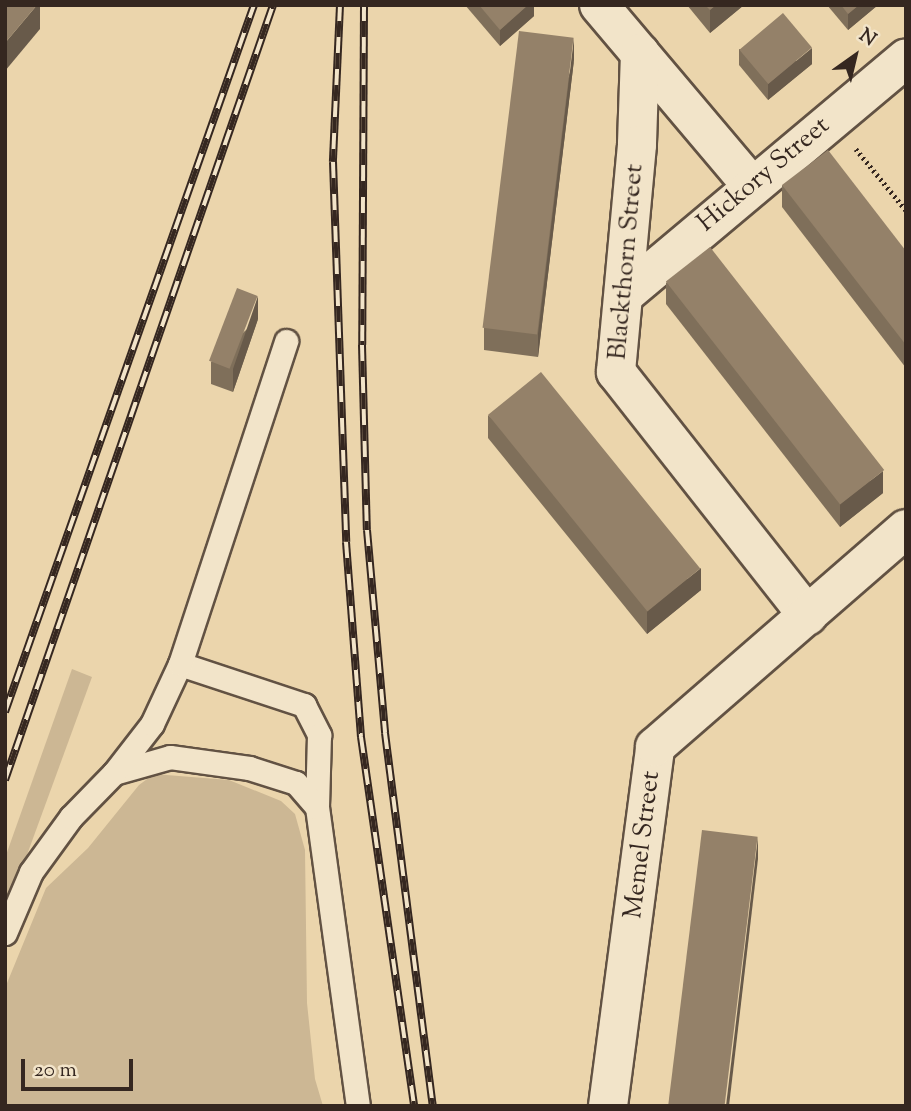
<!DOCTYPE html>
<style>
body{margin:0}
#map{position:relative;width:911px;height:1111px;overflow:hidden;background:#ebd5ac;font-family:"Sorts Mill Goudy",serif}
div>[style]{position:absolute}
.green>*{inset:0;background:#ccb794}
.path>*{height:4.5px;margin-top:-2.25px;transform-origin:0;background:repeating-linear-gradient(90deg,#352720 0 2px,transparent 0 5.5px)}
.roads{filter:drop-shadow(2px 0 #625243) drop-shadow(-2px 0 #625243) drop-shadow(0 2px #625243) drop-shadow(0 -2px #625243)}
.service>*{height:23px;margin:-11.5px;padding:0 11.5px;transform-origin:11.5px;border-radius:11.5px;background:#f2e4c9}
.minor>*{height:38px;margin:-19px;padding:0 19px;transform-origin:19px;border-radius:19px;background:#f2e4c9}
.rail>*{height:8px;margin-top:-4px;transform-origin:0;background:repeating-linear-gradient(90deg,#f2e4c9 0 16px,#352720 0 32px);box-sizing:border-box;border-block:2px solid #352720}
.wall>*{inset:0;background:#7f6f5a}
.shaded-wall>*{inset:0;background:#685a4a}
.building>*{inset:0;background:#948169;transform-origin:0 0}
span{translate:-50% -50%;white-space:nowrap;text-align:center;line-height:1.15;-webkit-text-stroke:5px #f2e4c9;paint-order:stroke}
.street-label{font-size:26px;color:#352720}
.frame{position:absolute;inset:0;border:7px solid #352720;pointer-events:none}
.north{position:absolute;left:820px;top:21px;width:70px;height:70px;-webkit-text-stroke:5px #f2e4c9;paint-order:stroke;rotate:34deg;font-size:19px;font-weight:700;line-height:28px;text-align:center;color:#352720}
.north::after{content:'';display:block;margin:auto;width:24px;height:32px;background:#352720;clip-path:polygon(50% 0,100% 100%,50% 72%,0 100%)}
.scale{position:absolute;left:21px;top:1059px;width:112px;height:32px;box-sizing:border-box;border:4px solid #352720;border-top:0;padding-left:9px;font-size:21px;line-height:24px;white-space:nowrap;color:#352720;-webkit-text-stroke:5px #f2e4c9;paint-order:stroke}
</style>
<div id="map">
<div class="green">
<div style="clip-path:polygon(72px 669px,92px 677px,5px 915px,5px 858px)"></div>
<div style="clip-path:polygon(154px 774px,229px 780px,281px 801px,295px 814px,305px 850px,307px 1003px,315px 1079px,323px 1106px,5px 1106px,5px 988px,46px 888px,88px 848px,139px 785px)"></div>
</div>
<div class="path">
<div style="left:856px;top:149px;width:79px;rotate:50.7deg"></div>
</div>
<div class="roads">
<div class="service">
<div style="left:180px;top:664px;width:131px;rotate:18.3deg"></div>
<div style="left:304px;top:705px;width:34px;rotate:63deg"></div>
<div style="left:319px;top:735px;width:72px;rotate:91.6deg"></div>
<div style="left:317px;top:807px;width:302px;rotate:82.2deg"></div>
<div style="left:114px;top:773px;width:58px;rotate:-15.9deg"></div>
<div style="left:170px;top:757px;width:80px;rotate:7.9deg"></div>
<div style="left:249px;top:768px;width:49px;rotate:17.7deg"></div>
<div style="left:296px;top:783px;width:32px;rotate:49deg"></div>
<div style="left:5px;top:933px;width:66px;rotate:-66.9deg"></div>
<div style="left:31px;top:872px;width:68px;rotate:-54deg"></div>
<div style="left:71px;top:817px;width:62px;rotate:-45.7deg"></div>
<div style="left:114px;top:773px;width:62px;rotate:-52.2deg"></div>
<div style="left:152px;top:724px;width:66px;rotate:-65deg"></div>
<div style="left:180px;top:664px;width:340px;rotate:-71.8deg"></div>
</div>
<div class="minor">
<div style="left:599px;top:5px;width:234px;rotate:49.8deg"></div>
<div style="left:640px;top:53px;width:92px;rotate:91.9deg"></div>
<div style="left:637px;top:145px;width:228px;rotate:95.3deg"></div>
<div style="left:616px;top:372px;width:310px;rotate:51.8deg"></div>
<div style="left:624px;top:295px;width:368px;rotate:-40deg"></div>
<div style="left:608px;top:1106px;width:362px;rotate:-82.5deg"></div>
<div style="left:655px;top:747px;width:332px;rotate:-41deg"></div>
</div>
</div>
<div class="rail">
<div style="left:340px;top:5px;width:157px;rotate:92.6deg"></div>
<div style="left:333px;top:162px;width:380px;rotate:88deg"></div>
<div style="left:346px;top:542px;width:196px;rotate:85.6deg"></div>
<div style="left:361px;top:737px;width:373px;rotate:81.8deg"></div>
<div style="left:364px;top:5px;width:340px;rotate:90.3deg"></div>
<div style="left:362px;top:345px;width:185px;rotate:88.5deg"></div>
<div style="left:367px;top:530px;width:204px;rotate:84.9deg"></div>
<div style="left:385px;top:733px;width:376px;rotate:82.7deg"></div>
<div style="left:5px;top:712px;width:750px;rotate:-70.6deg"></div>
<div style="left:5px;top:780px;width:820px;rotate:-70.92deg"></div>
</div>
<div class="wall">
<div style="clip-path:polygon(465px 5px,534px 5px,534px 16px,500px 46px)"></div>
<div style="clip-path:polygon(687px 5px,744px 5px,710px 33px)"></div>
<div style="clip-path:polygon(827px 5px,878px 5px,848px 30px)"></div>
<div style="clip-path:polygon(739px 49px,812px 64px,768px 100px,739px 65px)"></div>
<div style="clip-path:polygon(574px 60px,538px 357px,484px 350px,484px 328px)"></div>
<div style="clip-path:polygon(782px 185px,906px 251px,906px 368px,782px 207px)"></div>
<div style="clip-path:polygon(666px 282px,883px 493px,840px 527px,666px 304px)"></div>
<div style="clip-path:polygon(258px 319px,233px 392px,211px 384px,211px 362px)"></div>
<div style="clip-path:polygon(488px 415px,701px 590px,647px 634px,488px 438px)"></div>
</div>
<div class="shaded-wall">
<div style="clip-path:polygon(37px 5px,40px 5px,40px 29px,5px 71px,5px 43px)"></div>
<div style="clip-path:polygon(528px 5px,534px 5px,534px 16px,500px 46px,500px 30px)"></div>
<div style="clip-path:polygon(716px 5px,744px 5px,710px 33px,710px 10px)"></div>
<div style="clip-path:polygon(859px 5px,878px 5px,848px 30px,848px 14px)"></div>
<div style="clip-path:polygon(574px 38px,574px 60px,538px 357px,538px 334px)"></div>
<div style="clip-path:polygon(812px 48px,812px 64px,768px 100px,768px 84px)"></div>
<div style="clip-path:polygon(258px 296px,258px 319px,233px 392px,233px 369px)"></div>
<div style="clip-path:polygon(883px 471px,883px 493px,840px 527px,840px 504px)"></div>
<div style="clip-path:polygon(701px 568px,701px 590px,647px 634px,647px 611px)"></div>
<div style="clip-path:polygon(758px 837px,758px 859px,729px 1106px,726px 1106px)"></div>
</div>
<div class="building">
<div style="clip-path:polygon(5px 5px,37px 5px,5px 43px)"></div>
<div style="clip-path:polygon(479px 5px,528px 5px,500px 30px)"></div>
<div style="clip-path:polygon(705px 5px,716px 5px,710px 10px)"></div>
<div style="clip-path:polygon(841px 5px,859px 5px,848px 14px)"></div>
<div style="left:783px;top:13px;width:45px;height:57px;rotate:50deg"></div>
<div style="left:519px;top:31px;width:55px;height:299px;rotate:7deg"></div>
<div style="clip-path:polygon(828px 150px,906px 251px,906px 345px,782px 185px)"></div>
<div style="left:710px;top:247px;width:283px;height:56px;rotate:52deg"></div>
<div style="left:237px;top:288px;width:22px;height:78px;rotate:21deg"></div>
<div style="left:541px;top:372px;width:253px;height:68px;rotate:51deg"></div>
<div style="left:702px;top:830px;width:56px;height:278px;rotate:7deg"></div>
</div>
<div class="street-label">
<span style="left:764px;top:175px;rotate:-40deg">Hickory Street</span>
<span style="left:627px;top:262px;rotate:-85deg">Blackthorn Street</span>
<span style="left:643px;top:845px;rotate:-83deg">Memel Street</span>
</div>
<div class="frame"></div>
<div class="north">N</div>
<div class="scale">20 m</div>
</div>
